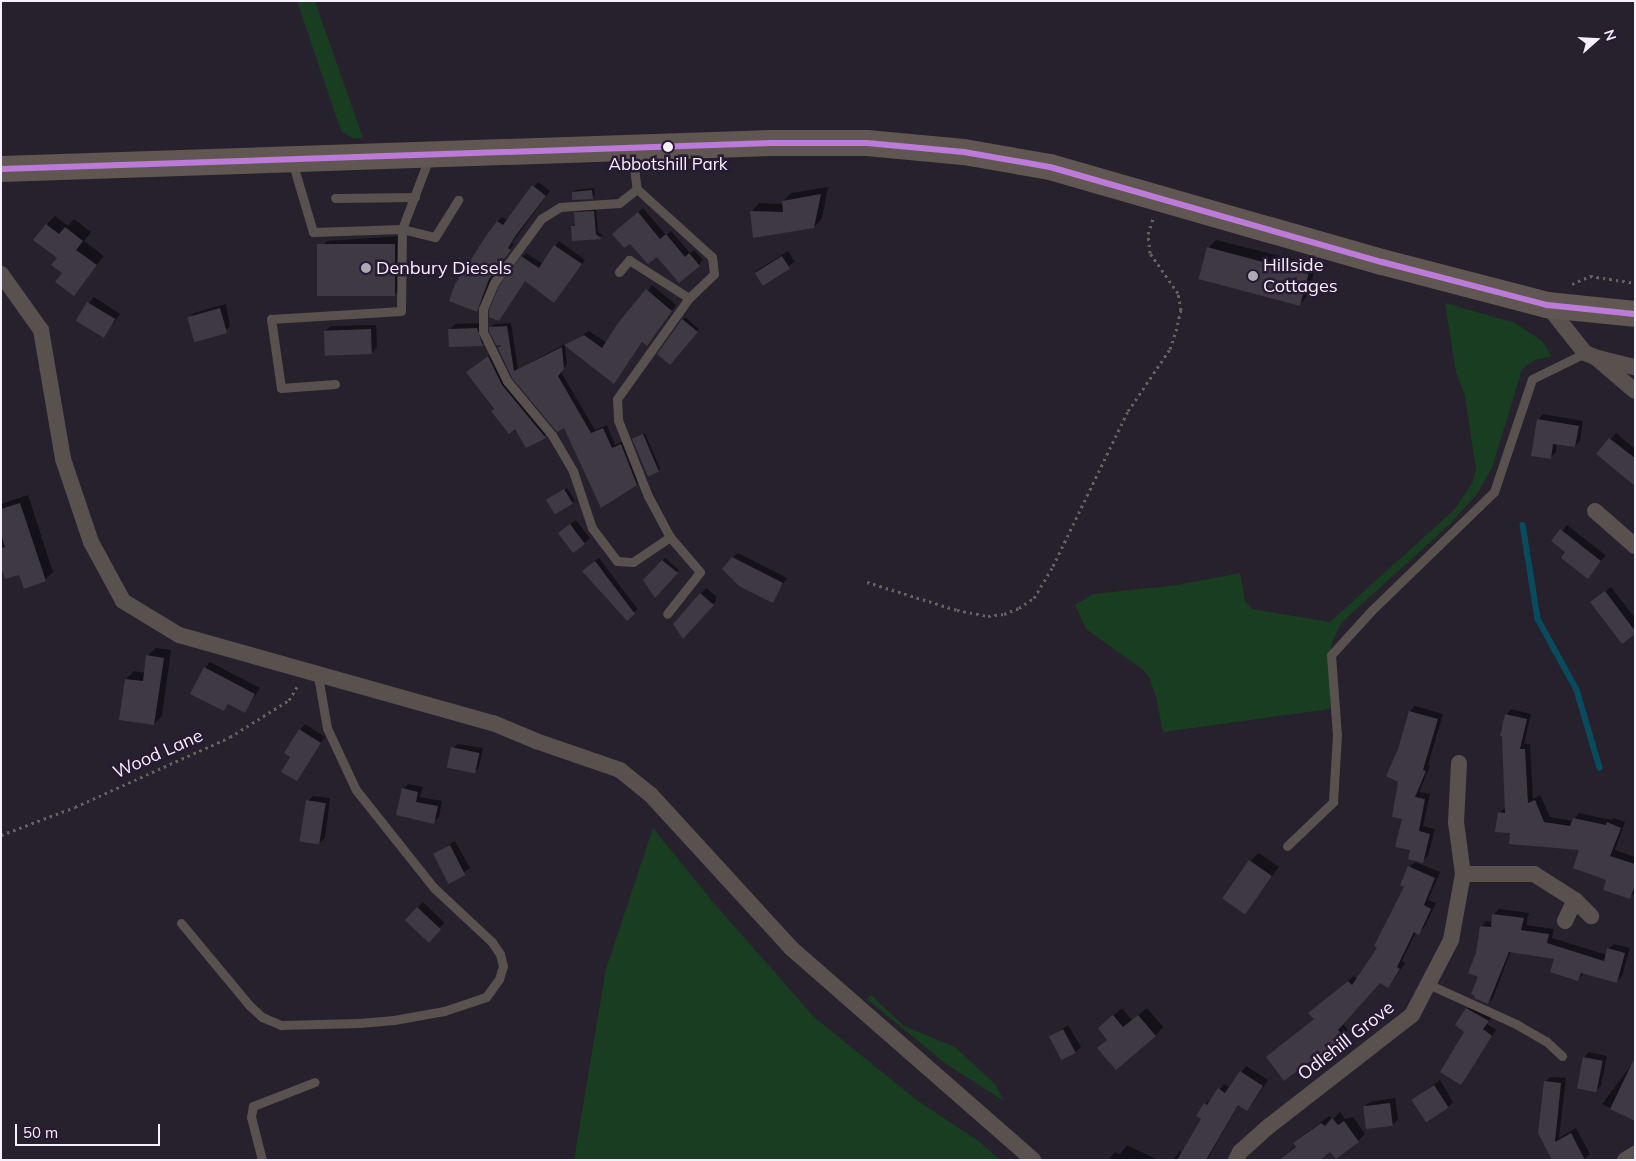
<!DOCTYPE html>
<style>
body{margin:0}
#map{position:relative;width:1636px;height:1161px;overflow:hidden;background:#27212d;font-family:Mulish,sans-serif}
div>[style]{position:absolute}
.green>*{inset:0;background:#183d20}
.shadow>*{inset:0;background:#0007;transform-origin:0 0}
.stream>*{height:5.5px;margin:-2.75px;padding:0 2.75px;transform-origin:2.75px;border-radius:2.75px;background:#074c5e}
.building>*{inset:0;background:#3f3944;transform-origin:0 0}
.path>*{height:3px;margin-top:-1.5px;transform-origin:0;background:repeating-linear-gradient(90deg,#676162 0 2.5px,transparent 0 6.5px)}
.lane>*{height:9px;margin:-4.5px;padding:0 4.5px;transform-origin:4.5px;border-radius:4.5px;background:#58514e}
.street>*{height:16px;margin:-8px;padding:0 8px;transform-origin:8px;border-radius:8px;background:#58514e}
.primary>*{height:26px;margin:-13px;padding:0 13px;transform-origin:13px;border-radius:13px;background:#615752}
.bus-1>*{height:6px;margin:-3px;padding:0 3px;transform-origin:3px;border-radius:3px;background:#bd7bd9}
.dots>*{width:14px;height:14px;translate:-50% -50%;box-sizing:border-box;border:2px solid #271b33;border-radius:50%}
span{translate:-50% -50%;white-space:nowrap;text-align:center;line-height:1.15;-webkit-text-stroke:5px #271b33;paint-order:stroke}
.bus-label{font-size:17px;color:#f6f0fd}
.poi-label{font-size:18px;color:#f6f0fd}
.left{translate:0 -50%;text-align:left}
.street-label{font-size:18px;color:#f6f0fd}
.frame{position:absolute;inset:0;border:2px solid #f6f0fd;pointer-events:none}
.north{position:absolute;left:1571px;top:15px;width:50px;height:50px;-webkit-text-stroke:4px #271b33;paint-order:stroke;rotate:71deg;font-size:14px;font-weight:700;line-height:20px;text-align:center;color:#f6f0fd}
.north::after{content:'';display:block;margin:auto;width:18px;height:22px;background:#f6f0fd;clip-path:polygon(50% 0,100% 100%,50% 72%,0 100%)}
.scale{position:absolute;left:15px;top:1124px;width:145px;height:22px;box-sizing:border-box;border:2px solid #f6f0fd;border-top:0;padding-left:6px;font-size:15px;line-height:18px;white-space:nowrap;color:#f6f0fd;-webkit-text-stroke:4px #271b33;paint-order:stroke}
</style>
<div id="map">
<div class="green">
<div style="clip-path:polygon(297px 1px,315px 1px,363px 138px,352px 138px,341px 131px)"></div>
<div style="clip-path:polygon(1445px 303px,1515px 323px,1542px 341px,1552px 356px,1535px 360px,1522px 369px,1492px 468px,1477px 494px,1450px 524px,1342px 622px,1334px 638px,1330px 650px,1330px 709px,1163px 732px,1156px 697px,1149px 677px,1142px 669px,1086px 629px,1075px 605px,1093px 594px,1178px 585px,1240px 573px,1245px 601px,1252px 609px,1330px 622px,1454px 510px,1472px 484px,1476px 470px,1465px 396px,1456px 372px)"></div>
<div style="clip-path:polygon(653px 828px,712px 901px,814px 1017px,918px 1101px,980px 1142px,1000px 1160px,574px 1160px,606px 969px)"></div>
<div style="clip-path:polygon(871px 995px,904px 1026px,955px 1047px,995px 1084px,1004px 1101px,946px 1064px,867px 999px)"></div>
</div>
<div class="shadow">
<div style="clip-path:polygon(538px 182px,550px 191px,512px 243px,514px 244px,493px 273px,481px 306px,476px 311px,456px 285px,498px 221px,502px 217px,508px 221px)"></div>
<div style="clip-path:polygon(828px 187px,822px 218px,814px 227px,751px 212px,759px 203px,783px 204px,783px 201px,791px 193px)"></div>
<div style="clip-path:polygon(594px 188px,595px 195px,592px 197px,573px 193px,575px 190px)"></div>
<div style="clip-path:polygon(643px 208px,666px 235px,671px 231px,690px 253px,694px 250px,703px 260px,699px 265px,657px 255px,630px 242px,618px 230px)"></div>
<div style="clip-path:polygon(596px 209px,598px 232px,603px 236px,573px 240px,572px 227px,576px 224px,575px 213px,577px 210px)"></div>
<div style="clip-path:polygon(55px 216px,68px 226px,74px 219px,91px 232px,84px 241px,104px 256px,74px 294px,63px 273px,47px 224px)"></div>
<div style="clip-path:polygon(403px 236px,403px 286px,394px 295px,319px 249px,327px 241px)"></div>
<div style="clip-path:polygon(1216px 240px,1316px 265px,1308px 295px,1300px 304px,1208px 248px)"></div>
<div style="clip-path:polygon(559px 241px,585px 260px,558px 297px,522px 257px,526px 253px,543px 264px)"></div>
<div style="left:788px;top:251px;width:13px;height:39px;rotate:58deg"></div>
<div style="clip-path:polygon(652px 285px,676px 305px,652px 339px,647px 344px,643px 341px,614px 382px,566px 345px,589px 331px,607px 343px)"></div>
<div style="clip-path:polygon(94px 297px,120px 314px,104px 336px,77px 320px)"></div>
<div style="clip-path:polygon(226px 304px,230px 326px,225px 332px,189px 318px,194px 313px)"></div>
<div style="clip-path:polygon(685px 317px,699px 329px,672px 361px,659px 354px)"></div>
<div style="clip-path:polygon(482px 323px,487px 339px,482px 344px,449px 330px,455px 324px)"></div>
<div style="clip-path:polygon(511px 323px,518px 369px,565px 344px,567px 364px,561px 372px,595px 430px,607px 425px,615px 445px,624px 441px,640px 481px,636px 484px,564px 427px,513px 377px,504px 343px,491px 328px,494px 324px)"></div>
<div style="clip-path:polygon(376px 325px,377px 347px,372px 353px,325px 331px,331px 326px)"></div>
<div style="clip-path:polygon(493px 352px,506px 380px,550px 432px,527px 446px,515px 427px,509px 432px,468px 372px)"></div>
<div style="clip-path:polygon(1543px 414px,1583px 421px,1580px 441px,1575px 446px,1557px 443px,1556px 452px,1550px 458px,1538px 420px)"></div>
<div style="clip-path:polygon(645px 433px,660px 469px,658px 471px,634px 439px)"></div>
<div style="clip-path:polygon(1616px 433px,1635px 449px,1635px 465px,1598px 454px)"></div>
<div style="left:567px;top:488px;width:15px;height:22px;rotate:58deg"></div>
<div style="clip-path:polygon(28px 495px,53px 572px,45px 580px,1px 563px,1px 504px)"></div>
<div style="clip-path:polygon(576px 520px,590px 538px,584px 543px,565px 528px)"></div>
<div style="left:1567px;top:525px;width:49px;height:21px;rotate:38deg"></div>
<div style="clip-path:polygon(738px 553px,787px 578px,773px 601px,732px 558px)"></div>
<div style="left:599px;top:558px;width:64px;height:14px;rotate:53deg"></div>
<div style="clip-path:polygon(665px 558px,679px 570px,655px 596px,645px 580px)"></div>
<div style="clip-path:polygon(1611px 587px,1635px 618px,1635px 632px,1592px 602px)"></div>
<div style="clip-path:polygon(706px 588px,716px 596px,716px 601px,688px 632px,674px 624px)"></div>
<div style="clip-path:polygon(156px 648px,171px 650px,162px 716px,154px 724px,126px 679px,134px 671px,145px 673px,147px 656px)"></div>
<div style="clip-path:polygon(210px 662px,260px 688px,245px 712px,229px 703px,224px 710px,205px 668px)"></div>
<div style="clip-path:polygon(1415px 706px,1443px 714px,1428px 765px,1430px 766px,1419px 792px,1430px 794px,1423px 826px,1435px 829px,1428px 856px,1422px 861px,1412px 850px,1404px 818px,1399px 749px,1410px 711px)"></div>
<div style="clip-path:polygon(1511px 709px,1531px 714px,1524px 744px,1530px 744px,1533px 799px,1540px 795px,1550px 817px,1573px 821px,1579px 813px,1611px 820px,1613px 818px,1625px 822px,1615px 850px,1635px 857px,1635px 892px,1630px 897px,1607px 879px,1581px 849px,1511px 832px,1499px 813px,1506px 807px,1506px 715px)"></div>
<div style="clip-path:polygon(305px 724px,325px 737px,296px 780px,292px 756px,300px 730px)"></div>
<div style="clip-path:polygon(458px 744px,483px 748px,479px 767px,474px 773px,452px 749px)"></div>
<div style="clip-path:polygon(408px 784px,423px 787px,420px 797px,442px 801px,439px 817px,433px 822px,403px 789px)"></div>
<div style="clip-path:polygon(313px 796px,330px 798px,325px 838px,319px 843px,308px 801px)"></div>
<div style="clip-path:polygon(455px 841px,470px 868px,449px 882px,435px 854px)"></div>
<div style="clip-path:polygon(1259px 853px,1279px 867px,1245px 913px,1250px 861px)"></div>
<div style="clip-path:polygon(1415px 862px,1440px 872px,1428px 900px,1436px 903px,1424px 928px,1418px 933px,1416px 932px,1402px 961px,1405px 963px,1393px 981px,1387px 986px,1381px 981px,1342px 1023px,1348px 1030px,1311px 1062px,1273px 1052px,1315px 1018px,1315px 1008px,1354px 976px,1357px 979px,1379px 947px,1406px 886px,1409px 867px)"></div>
<div style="left:423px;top:902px;width:30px;height:24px;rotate:44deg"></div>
<div style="clip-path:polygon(1499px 909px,1529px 913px,1526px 925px,1554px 929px,1552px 938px,1607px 955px,1608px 949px,1614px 944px,1630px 948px,1622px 976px,1617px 982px,1584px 973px,1578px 980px,1556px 958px,1511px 951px,1493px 998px,1488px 1003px,1480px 976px,1477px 953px,1481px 927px,1486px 921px,1493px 922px,1493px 915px)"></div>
<div style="clip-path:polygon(1473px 1004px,1493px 1015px,1487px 1024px,1496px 1030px,1461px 1083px,1467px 1009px)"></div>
<div style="clip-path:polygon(1122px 1008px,1132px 1020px,1147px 1008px,1163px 1027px,1155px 1036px,1108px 1039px,1108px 1020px)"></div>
<div style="clip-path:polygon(1068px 1025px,1081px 1047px,1076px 1052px,1050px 1037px)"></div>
<div style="clip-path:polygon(1589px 1052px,1607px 1056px,1601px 1086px,1596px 1091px,1584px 1058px)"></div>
<div style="clip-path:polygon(1635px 1060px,1631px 1118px,1602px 1104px)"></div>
<div style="clip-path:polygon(1246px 1066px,1268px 1080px,1252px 1104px,1247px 1109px,1239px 1104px,1207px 1160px,1173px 1160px,1180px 1151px,1183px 1153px,1203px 1118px,1205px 1104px,1212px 1099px,1224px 1084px,1230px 1088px)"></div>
<div style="clip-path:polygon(1550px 1077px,1566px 1078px,1559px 1138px,1576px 1128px,1590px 1154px,1583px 1160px,1554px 1160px,1545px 1082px)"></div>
<div style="clip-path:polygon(1440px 1080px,1453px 1102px,1448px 1107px,1413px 1099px)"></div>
<div style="clip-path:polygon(1395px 1098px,1398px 1119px,1393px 1125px,1364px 1107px,1370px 1102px)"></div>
<div style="clip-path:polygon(1340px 1112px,1345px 1119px,1353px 1117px,1365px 1134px,1358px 1141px,1330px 1150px,1318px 1160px,1279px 1160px,1296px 1146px,1294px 1144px,1302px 1136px,1329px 1116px,1333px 1119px)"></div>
<div style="clip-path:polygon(1127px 1145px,1158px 1160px,1108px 1160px,1115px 1152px,1120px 1154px)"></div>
</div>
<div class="stream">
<div style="left:1523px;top:525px;width:95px;rotate:80.9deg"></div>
<div style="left:1538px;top:619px;width:81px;rotate:61.2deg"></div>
<div style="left:1577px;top:690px;width:81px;rotate:73.6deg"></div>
</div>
<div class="building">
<div style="clip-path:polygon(532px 185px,546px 196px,516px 235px,508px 248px,511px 250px,489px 279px,477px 312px,449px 301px,455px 284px,488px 233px,497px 221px,503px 225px)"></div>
<div style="clip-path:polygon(592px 190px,593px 199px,572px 200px,572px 192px)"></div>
<div style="clip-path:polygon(821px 194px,814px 228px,753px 238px,750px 211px,783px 212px,782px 201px)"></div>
<div style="clip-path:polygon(594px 211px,596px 234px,602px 239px,572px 241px,571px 226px,575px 226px,574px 212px)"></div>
<div style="clip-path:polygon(638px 212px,660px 239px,666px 234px,685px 257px,689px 253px,700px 266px,679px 283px,657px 257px,648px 264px,630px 244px,624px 248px,612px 234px)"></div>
<div style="clip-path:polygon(46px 224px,59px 234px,65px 227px,83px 241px,76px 250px,97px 265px,74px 296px,55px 282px,62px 273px,51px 265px,57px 258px,33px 240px)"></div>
<div style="left:395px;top:244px;width:52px;height:78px;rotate:90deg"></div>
<div style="clip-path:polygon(554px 245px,582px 264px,554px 303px,525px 281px,499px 321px,489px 317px,489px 310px,499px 286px,521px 256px,539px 268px)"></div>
<div style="left:1207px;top:247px;width:105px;height:33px;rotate:15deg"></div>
<div style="left:782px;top:256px;width:15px;height:32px;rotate:58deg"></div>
<div style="clip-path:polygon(646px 289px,672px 311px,647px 346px,642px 342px,614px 384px,564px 345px,584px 335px,602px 348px,618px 323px)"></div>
<div style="left:87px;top:302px;width:33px;height:22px;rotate:31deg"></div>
<div style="left:220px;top:308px;width:26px;height:34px;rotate:74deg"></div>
<div style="clip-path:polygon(682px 319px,698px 332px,670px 365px,657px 354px)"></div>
<div style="clip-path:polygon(507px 326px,514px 371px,562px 347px,564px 369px,558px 376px,591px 433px,603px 428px,612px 448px,621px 444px,637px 485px,601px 508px,564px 428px,557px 432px,512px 378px,498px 348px,502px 345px,496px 345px,489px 331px,489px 327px)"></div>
<div style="clip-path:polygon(477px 328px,483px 346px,449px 347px,448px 329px)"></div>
<div style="left:371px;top:329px;width:25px;height:47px;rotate:88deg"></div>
<div style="clip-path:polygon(488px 356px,502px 385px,546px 438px,526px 448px,515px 429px,509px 434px,491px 411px,494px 409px,466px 372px)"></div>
<div style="clip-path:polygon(1537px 419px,1579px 426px,1575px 447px,1553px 444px,1551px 459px,1531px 456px)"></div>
<div style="left:643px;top:434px;width:41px;height:12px;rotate:67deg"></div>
<div style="clip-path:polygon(1609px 438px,1635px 458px,1635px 486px,1596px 454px)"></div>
<div style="left:564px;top:489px;width:17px;height:21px;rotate:59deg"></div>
<div style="clip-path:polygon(20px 503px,46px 581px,24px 589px,19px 575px,5px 579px,1px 567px,1px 548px,5px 547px,1px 534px,1px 509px)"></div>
<div style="left:570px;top:524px;width:25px;height:15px;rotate:53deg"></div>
<div style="clip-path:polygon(1560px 529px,1601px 561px,1588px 579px,1561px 558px,1565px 552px,1551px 541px)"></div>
<div style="clip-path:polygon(732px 557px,783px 583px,773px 603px,739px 586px,722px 569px)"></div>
<div style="clip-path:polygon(662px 560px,678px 573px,655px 598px,643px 580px)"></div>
<div style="clip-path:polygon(595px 561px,635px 614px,627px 621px,582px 571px)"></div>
<div style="clip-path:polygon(1605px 591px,1635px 631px,1635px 634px,1622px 644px,1590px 602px)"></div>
<div style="clip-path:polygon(700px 593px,714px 605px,683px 639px,673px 624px)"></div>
<div style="clip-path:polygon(146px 655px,164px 658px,154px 725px,119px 720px,125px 679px,143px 681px)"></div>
<div style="clip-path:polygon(204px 667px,255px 694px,245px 713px,228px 704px,224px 711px,190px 694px)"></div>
<div style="clip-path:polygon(1409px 711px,1438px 719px,1423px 770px,1426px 771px,1415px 797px,1425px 799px,1419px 831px,1430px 834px,1423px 863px,1408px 859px,1410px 850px,1395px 847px,1402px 819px,1392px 817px,1398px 782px,1386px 776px,1398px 749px)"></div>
<div style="clip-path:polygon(1505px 714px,1527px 719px,1520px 749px,1525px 749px,1528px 803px,1535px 800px,1544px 822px,1570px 826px,1573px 818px,1606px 825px,1607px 822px,1621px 828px,1610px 856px,1635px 864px,1635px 885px,1630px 899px,1603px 890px,1606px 880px,1573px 868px,1579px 850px,1509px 844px,1510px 833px,1495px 832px,1498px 812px,1505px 813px,1502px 736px,1500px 736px)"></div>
<div style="clip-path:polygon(299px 729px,321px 743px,297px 781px,281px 772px,290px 757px,284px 753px)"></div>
<div style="left:451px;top:747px;width:29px;height:21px;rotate:12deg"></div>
<div style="clip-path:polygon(402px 788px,418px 792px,416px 802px,438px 806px,434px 824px,396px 815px)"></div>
<div style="left:306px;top:800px;width:20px;height:42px;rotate:9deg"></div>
<div style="left:450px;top:845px;width:34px;height:19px;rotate:63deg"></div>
<div style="left:1249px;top:860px;width:28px;height:47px;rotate:35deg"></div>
<div style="clip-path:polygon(1408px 866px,1435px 878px,1424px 905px,1431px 909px,1419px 935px,1414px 932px,1397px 967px,1400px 969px,1388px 988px,1380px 983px,1338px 1030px,1344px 1037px,1311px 1064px,1309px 1062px,1284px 1081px,1266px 1057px,1314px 1019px,1308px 1013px,1348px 981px,1352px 985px,1377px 948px,1374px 946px,1404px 887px,1400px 885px)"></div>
<div style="left:417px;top:907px;width:33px;height:18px;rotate:43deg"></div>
<div style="clip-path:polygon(1492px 914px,1524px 918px,1521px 930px,1549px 934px,1547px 943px,1604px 961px,1607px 948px,1625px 953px,1617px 983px,1581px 973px,1578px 981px,1550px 972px,1554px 959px,1509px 952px,1488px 1004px,1474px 998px,1475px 996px,1471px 994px,1478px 977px,1468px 973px,1476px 953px,1480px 926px,1491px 927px)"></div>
<div style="clip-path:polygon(1466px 1008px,1489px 1021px,1483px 1029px,1492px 1036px,1461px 1085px,1440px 1072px,1464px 1032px,1455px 1025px)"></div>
<div style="clip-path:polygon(1113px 1015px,1123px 1027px,1138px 1015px,1156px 1036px,1116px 1070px,1097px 1048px,1107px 1040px,1098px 1028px)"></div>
<div style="left:1063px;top:1029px;width:27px;height:16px;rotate:62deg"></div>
<div style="left:1583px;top:1057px;width:20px;height:32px;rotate:11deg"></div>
<div style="clip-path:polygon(1635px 1057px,1635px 1121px,1610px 1109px)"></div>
<div style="clip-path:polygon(1240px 1071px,1263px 1086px,1247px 1111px,1238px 1105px,1206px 1160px,1177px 1160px,1201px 1119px,1196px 1116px,1204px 1103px,1207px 1105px,1218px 1088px,1225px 1093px)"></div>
<div style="clip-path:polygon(1544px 1081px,1561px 1083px,1555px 1142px,1571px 1133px,1585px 1160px,1552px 1160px,1538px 1133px)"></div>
<div style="left:1434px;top:1085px;width:27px;height:27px;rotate:57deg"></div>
<div style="left:1390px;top:1103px;width:23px;height:27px;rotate:83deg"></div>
<div style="clip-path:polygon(1332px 1118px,1338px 1125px,1344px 1121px,1359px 1142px,1336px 1159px,1330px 1152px,1320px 1160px,1279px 1160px,1296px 1147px,1293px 1143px,1321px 1123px,1325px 1126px)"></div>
</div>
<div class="path">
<div style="left:1572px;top:284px;width:20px;rotate:-24deg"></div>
<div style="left:1590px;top:276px;width:46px;rotate:8.8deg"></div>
<div style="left:867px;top:582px;width:94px;rotate:17.3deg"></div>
<div style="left:957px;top:610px;width:32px;rotate:11deg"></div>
<div style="left:988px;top:616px;width:16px;rotate:-7deg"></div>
<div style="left:1004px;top:614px;width:16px;rotate:-22deg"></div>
<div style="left:1019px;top:608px;width:18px;rotate:-34deg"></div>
<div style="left:1034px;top:598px;width:37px;rotate:-59deg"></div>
<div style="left:1053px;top:566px;width:172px;rotate:-64.2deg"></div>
<div style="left:1128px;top:411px;width:75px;rotate:-55.9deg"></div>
<div style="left:1170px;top:349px;width:19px;rotate:-72deg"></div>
<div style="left:1176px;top:331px;width:22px;rotate:-77deg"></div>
<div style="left:1181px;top:310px;width:17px;rotate:-100deg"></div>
<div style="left:1178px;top:293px;width:49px;rotate:-125deg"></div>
<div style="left:1150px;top:253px;width:19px;rotate:-96deg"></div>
<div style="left:1148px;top:234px;width:16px;rotate:-72deg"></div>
<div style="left:1px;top:835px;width:79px;rotate:-20.7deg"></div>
<div style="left:75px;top:807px;width:170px;rotate:-24.3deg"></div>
<div style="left:230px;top:737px;width:70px;rotate:-32.1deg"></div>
<div style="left:289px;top:700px;width:17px;rotate:-59deg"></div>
</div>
<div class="lane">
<div style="left:632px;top:151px;width:38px;rotate:83deg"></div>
<div style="left:637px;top:189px;width:101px;rotate:42.2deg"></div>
<div style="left:712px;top:257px;width:17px;rotate:83deg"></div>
<div style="left:714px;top:274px;width:35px;rotate:136deg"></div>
<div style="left:689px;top:298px;width:124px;rotate:125.5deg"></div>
<div style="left:617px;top:399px;width:21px;rotate:87deg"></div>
<div style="left:618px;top:420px;width:82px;rotate:68.5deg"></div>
<div style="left:648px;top:496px;width:47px;rotate:61.8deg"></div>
<div style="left:670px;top:537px;width:46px;rotate:49.4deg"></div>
<div style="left:700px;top:572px;width:53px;rotate:128.2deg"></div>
<div style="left:292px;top:161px;width:74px;rotate:73.5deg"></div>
<div style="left:313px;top:232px;width:89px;rotate:-1.9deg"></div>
<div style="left:402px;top:229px;width:34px;rotate:14deg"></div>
<div style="left:435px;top:237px;width:44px;rotate:-58.1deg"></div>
<div style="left:637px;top:189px;width:23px;rotate:142deg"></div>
<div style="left:619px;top:203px;width:59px;rotate:176.1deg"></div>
<div style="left:560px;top:207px;width:22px;rotate:148deg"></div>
<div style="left:541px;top:219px;width:79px;rotate:126.3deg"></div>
<div style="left:494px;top:283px;width:28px;rotate:113deg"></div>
<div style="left:483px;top:309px;width:23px;rotate:90deg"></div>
<div style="left:483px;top:332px;width:55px;rotate:63.9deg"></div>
<div style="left:507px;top:381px;width:70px;rotate:50.2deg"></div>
<div style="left:552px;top:435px;width:42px;rotate:59.7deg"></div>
<div style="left:573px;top:471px;width:60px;rotate:71.6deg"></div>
<div style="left:592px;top:528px;width:41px;rotate:52.9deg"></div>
<div style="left:617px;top:561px;width:16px;rotate:4deg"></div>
<div style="left:633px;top:562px;width:45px;rotate:-34deg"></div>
<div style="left:335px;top:198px;width:80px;rotate:-0.7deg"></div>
<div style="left:619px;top:272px;width:16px;rotate:-50deg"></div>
<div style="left:629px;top:260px;width:71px;rotate:32.3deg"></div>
<div style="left:335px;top:384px;width:54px;rotate:175.8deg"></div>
<div style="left:281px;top:388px;width:70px;rotate:-98.2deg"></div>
<div style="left:271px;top:319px;width:130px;rotate:-3.5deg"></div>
<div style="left:401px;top:311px;width:82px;rotate:-89.3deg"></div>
<div style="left:402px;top:229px;width:76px;rotate:-69.2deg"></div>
<div style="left:1287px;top:846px;width:64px;rotate:-43.7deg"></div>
<div style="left:1333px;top:802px;width:67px;rotate:-86.6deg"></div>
<div style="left:1337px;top:735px;width:80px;rotate:-94.3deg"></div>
<div style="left:1331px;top:655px;width:59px;rotate:-47.7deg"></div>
<div style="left:1371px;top:611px;width:171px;rotate:-44.1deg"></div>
<div style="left:1494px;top:492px;width:119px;rotate:-71.4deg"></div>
<div style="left:1532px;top:379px;width:59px;rotate:-26.1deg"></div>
<div style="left:181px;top:923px;width:107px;rotate:50.3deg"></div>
<div style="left:249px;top:1005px;width:18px;rotate:43deg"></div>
<div style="left:262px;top:1017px;width:21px;rotate:23deg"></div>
<div style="left:281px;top:1025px;width:78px;rotate:-1.5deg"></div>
<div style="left:359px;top:1023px;width:35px;rotate:-5deg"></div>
<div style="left:394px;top:1020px;width:51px;rotate:-10.2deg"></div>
<div style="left:444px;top:1011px;width:44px;rotate:-18.4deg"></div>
<div style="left:486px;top:997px;width:22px;rotate:-54deg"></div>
<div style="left:499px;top:979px;width:14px;rotate:-73deg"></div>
<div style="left:503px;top:966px;width:12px;rotate:-104deg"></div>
<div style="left:500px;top:954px;width:14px;rotate:-124deg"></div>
<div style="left:492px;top:942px;width:79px;rotate:-137deg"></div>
<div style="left:434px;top:888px;width:125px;rotate:-128.5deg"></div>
<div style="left:356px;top:790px;width:68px;rotate:-115.1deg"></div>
<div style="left:327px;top:728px;width:53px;rotate:-99.8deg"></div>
<div style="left:1428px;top:984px;width:97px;rotate:24.4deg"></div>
<div style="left:1516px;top:1024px;width:34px;rotate:30deg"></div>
<div style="left:1546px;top:1041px;width:22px;rotate:43deg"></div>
<div style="left:262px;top:1160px;width:44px;rotate:-104.3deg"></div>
<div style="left:251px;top:1117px;width:11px;rotate:-80deg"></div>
<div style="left:253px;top:1106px;width:66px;rotate:-21.2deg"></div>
</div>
<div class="street">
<div style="left:1px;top:274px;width:69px;rotate:54.5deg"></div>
<div style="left:41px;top:330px;width:131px;rotate:80.3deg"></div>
<div style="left:63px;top:459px;width:88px;rotate:71.4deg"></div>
<div style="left:91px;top:542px;width:67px;rotate:61.5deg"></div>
<div style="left:123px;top:601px;width:66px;rotate:31.3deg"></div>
<div style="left:179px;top:635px;width:326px;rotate:15.7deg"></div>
<div style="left:493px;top:723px;width:47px;rotate:22.7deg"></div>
<div style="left:536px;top:741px;width:89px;rotate:19deg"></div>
<div style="left:620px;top:770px;width:38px;rotate:39deg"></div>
<div style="left:650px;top:794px;width:209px;rotate:47.5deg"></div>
<div style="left:791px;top:948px;width:322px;rotate:41.2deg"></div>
<div style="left:1547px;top:305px;width:61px;rotate:51.6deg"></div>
<div style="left:1585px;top:353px;width:11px;rotate:22deg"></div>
<div style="left:1595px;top:357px;width:52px;rotate:40.4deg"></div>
<div style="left:1598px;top:358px;width:38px;rotate:14deg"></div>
<div style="left:1595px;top:511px;width:53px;rotate:41.2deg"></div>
<div style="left:1463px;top:874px;width:71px"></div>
<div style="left:1534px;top:874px;width:49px;rotate:32.4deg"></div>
<div style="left:1575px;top:900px;width:23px;rotate:45deg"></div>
<div style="left:1565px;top:921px;width:23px;rotate:-65deg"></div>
<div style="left:1236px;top:1160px;width:9px;rotate:-63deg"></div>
<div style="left:1240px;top:1152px;width:38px;rotate:-42deg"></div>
<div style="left:1268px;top:1127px;width:182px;rotate:-37.9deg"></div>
<div style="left:1412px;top:1015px;width:85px;rotate:-62.5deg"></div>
<div style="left:1451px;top:940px;width:67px;rotate:-79.7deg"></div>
<div style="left:1463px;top:874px;width:52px;rotate:-97.7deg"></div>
<div style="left:1456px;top:822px;width:59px;rotate:-87.1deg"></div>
<div style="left:1625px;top:1160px;width:12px;rotate:-31deg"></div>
</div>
<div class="primary">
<div style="left:1px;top:169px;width:772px;rotate:-1.93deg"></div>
<div style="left:773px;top:143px;width:94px"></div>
<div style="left:867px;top:143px;width:97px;rotate:5.3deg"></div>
<div style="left:964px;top:152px;width:87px;rotate:9.9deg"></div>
<div style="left:1050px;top:167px;width:345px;rotate:16deg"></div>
<div style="left:1382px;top:262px;width:171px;rotate:14.6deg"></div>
<div style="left:1547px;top:305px;width:88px;rotate:5.8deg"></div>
</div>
<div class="bus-1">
<div style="left:1px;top:169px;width:772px;rotate:-1.93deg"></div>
<div style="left:773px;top:143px;width:94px"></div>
<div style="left:867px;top:143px;width:97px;rotate:5.3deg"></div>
<div style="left:964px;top:152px;width:87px;rotate:9.9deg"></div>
<div style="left:1050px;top:167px;width:345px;rotate:16deg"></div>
<div style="left:1382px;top:262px;width:171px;rotate:14.6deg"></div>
<div style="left:1547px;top:305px;width:88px;rotate:5.8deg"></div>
</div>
<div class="dots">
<div style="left:668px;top:147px;background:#f6f0fd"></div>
<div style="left:366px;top:268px;background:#aea8b4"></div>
<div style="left:1253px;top:276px;background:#aea8b4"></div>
</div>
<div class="bus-label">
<span style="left:668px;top:164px">Abbotshill Park</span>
</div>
<div class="poi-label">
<span class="left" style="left:1263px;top:276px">Hillside<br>Cottages</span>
<span class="left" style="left:376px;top:268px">Denbury Diesels</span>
</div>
<div class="street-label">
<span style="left:158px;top:754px;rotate:-24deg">Wood Lane</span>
<span style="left:1346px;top:1041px;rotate:-38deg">Odlehill Grove</span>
</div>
<div class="frame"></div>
<div class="north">N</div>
<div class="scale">50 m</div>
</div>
